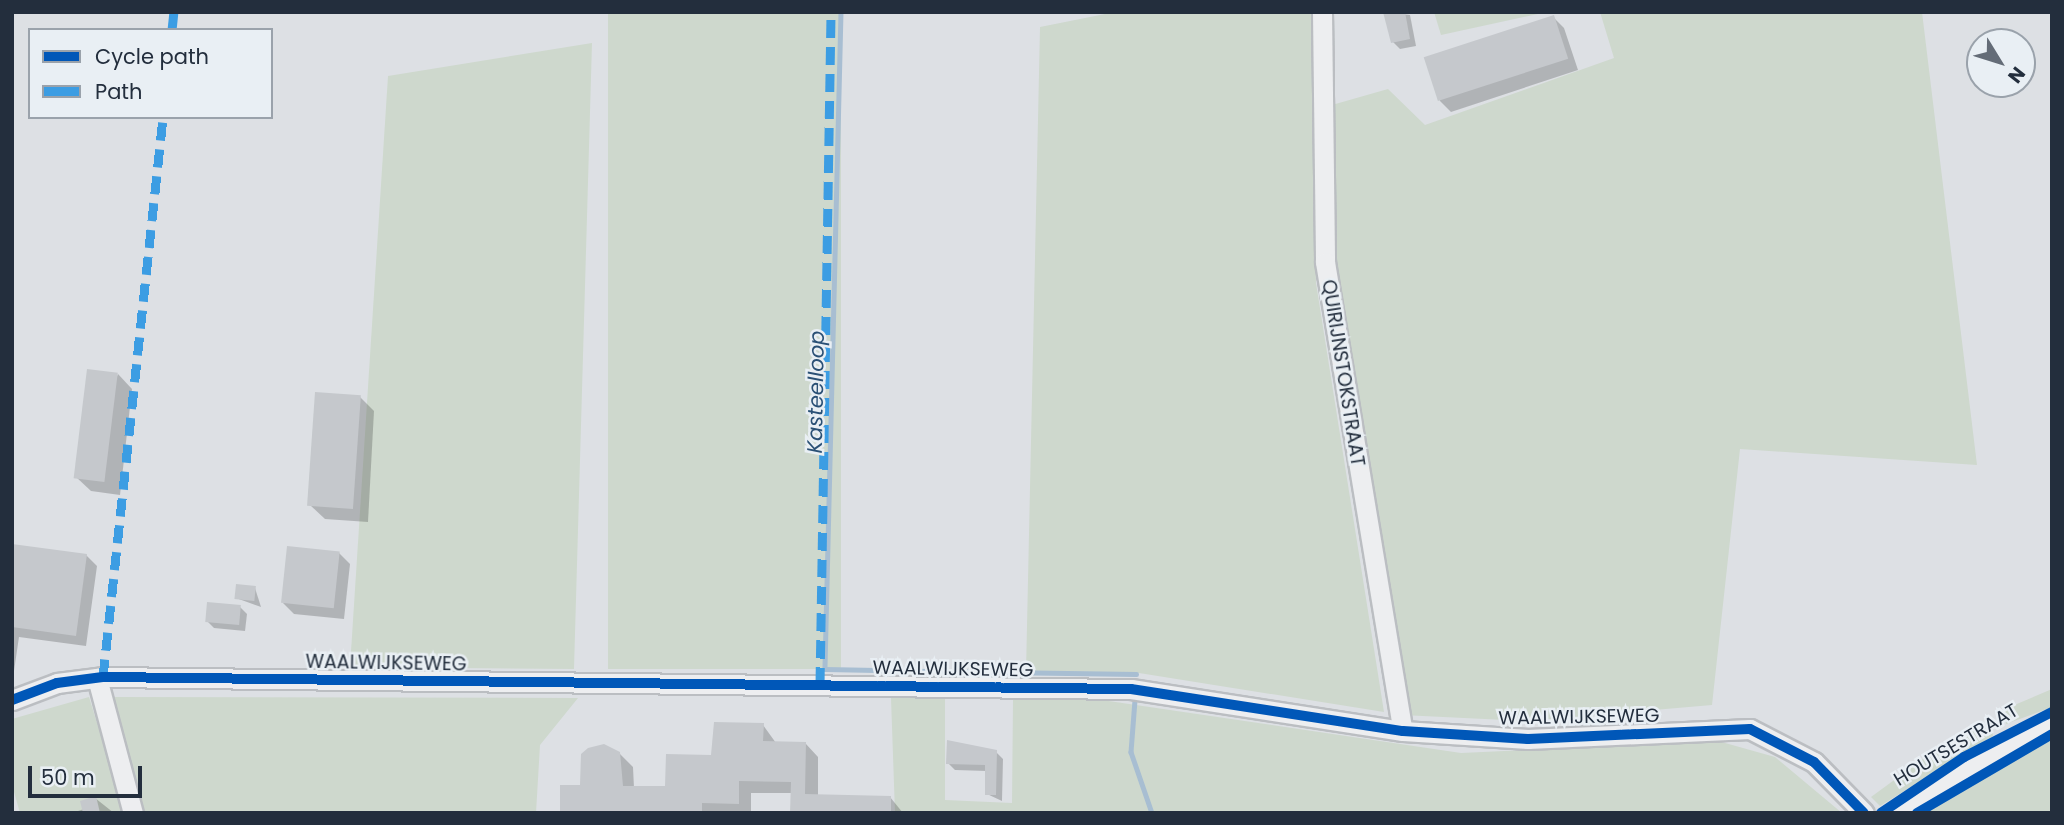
<!DOCTYPE html>
<style>
body{margin:0}
#map{position:relative;width:2064px;height:825px;overflow:hidden;background:#dde0e4;font-family:Poppins,sans-serif}
div>[style]{position:absolute}
.green>*{inset:0;background:#ced8cd;transform-origin:0 0}
.shadow>*{inset:0;background:#0003}
.stream>*{height:4.5px;margin:-2.25px;padding:0 2.25px;transform-origin:2.25px;border-radius:2.25px;background:#a8bed2}
.building>*{inset:0;background:#c5c8cc;transform-origin:0 0}
.roads{filter:drop-shadow(2px 0 #bbbec2) drop-shadow(-2px 0 #bbbec2) drop-shadow(0 2px #bbbec2) drop-shadow(0 -2px #bbbec2)}
.minor>*{height:19px;margin:-9.5px;padding:0 9.5px;transform-origin:9.5px;border-radius:9.5px;background:#edeef0}
.quiet>*{height:9px;margin-top:-4.5px;transform-origin:0;background:repeating-linear-gradient(90deg,#3c9de3 0 18px,transparent 0 27px)}
.cycleway>*{height:10px;margin:-5px;padding:0 5px;transform-origin:5px;border-radius:5px;background:#0057b8}
span{translate:-50% -50%;white-space:nowrap;text-align:center;line-height:1.15;-webkit-text-stroke:5px #e9eff4;paint-order:stroke}
.street-label{font-size:19px;color:#232e3d}
.water-label{font-size:21px;color:#2a5075;font-style:italic}
.frame{position:absolute;inset:0;border:14px solid #232e3d;pointer-events:none}
.legend{position:absolute;left:28px;top:28px;width:245px;height:91px;box-sizing:border-box;background:#e9eff4;border:2px solid #9aa2ab;margin:0;padding:9px 12px;list-style:none;font-size:21px;color:#232e3d}
.legend li{display:flex;align-items:center;gap:14px;height:35px}
.legend b{width:35px;border:2px solid #9aa2ab}
.north{position:absolute;left:1966px;top:28px;width:70px;height:70px;box-sizing:border-box;background:#e9eff4;border:2px solid #9aa2ab;border-radius:50%;rotate:128deg;font-size:19px;font-weight:700;line-height:28px;text-align:center;color:#232e3d}
.north::after{content:'';display:block;margin:auto;width:24px;height:32px;background:#646c77;clip-path:polygon(50% 0,100% 100%,50% 72%,0 100%)}
.scale{position:absolute;left:28px;top:766px;width:114px;height:32px;box-sizing:border-box;border:4px solid #232e3d;border-top:0;padding-left:9px;font-size:21px;line-height:24px;white-space:nowrap;color:#232e3d;-webkit-text-stroke:5px #e9eff4;paint-order:stroke}
</style>
<div id="map">
<div class="green">
<div style="left:608px;top:12px;width:233px;height:657px"></div>
<div style="clip-path:polygon(1115px 12px,1312px 12px,1316px 283px,1384px 712px,1139px 673px,1026px 672px,1040px 27px)"></div>
<div style="clip-path:polygon(1434px 12px,1547px 12px,1441px 35px)"></div>
<div style="clip-path:polygon(1600px 12px,1922px 12px,1977px 465px,1740px 449px,1712px 705px,1526px 721px,1402px 715px,1334px 270px,1332px 105px,1388px 89px,1425px 125px,1614px 58px)"></div>
<div style="clip-path:polygon(592px 43px,574px 669px,350px 667px,388px 76px)"></div>
<div style="clip-path:polygon(2052px 689px,2052px 707px,2006px 724px,2005px 709px)"></div>
<div style="clip-path:polygon(89px 697px,125px 813px,20px 813px,12px 785px,12px 719px)"></div>
<div style="clip-path:polygon(107px 697px,578px 698px,540px 745px,536px 813px,141px 813px)"></div>
<div style="clip-path:polygon(891px 698px,945px 698px,945px 800px,1012px 803px,1013px 699px,1102px 700px,1461px 753px,1718px 741px,1775px 757px,1842px 813px,895px 813px)"></div>
<div style="clip-path:polygon(1991px 721px,1993px 736px,1880px 806px,1871px 797px,1938px 748px)"></div>
<div style="clip-path:polygon(2052px 731px,2052px 813px,1911px 813px,1954px 784px)"></div>
</div>
<div class="shadow">
<div style="clip-path:polygon(1385px 12px,1410px 15px,1416px 46px,1400px 49px,1393px 42px)"></div>
<div style="clip-path:polygon(1553px 17px,1564px 28px,1578px 70px,1451px 112px,1440px 101px,1426px 60px)"></div>
<div style="clip-path:polygon(118px 374px,132px 389px,120px 495px,91px 491px,76px 477px)"></div>
<div style="clip-path:polygon(360px 397px,374px 411px,368px 522px,325px 519px,310px 505px)"></div>
<div style="clip-path:polygon(12px 546px,86px 555px,97px 566px,86px 646px,19px 637px,14px 671px)"></div>
<div style="clip-path:polygon(339px 553px,350px 564px,344px 619px,294px 614px,283px 603px)"></div>
<div style="clip-path:polygon(255px 588px,261px 607px,236px 598px)"></div>
<div style="clip-path:polygon(240px 607px,247px 614px,245px 631px,214px 628px,207px 621px)"></div>
<div style="clip-path:polygon(763px 725px,776px 743px,806px 744px,818px 757px,818px 796px,890px 797px,903px 813px,792px 813px,792px 793px,751px 793px,751px 813px,562px 813px,619px 753px,633px 767px,634px 788px,667px 788px)"></div>
<div style="clip-path:polygon(996px 752px,1003px 759px,1002px 801px,987px 794px,987px 771px,955px 770px,948px 763px)"></div>
<div style="clip-path:polygon(95px 798px,114px 813px,72px 813px,84px 809px)"></div>
</div>
<div class="stream">
<div style="left:841px;top:12px;width:657px;rotate:91.4deg"></div>
<div style="left:825px;top:669px;width:103px;rotate:1.1deg"></div>
<div style="left:944px;top:671px;width:192px;rotate:0.9deg"></div>
<div style="left:1135px;top:700px;width:52px;rotate:94.4deg"></div>
<div style="left:1131px;top:752px;width:65px;rotate:71deg"></div>
</div>
<div class="building">
<div style="clip-path:polygon(1383px 12px,1405px 12px,1410px 39px,1391px 43px)"></div>
<div style="left:1554px;top:15px;width:46px;height:137px;rotate:72deg"></div>
<div style="left:87px;top:369px;width:31px;height:110px;rotate:7deg"></div>
<div style="left:315px;top:392px;width:46px;height:114px;rotate:4deg"></div>
<div style="clip-path:polygon(12px 544px,87px 554px,76px 636px,12px 627px)"></div>
<div style="left:287px;top:546px;width:53px;height:57px;rotate:6deg"></div>
<div style="left:236px;top:584px;width:20px;height:15px;rotate:6deg"></div>
<div style="left:207px;top:602px;width:34px;height:20px;rotate:5deg"></div>
<div style="clip-path:polygon(714px 722px,764px 723px,763px 741px,806px 742px,805px 794px,891px 796px,891px 813px,790px 813px,791px 782px,739px 781px,739px 804px,702px 803px,702px 813px,560px 813px,560px 785px,580px 785px,581px 754px,588px 748px,604px 744px,620px 752px,623px 786px,665px 786px,666px 754px,711px 755px)"></div>
<div style="clip-path:polygon(947px 740px,997px 750px,996px 795px,985px 795px,985px 765px,946px 764px)"></div>
<div style="clip-path:polygon(96px 796px,100px 813px,83px 813px,80px 801px)"></div>
</div>
<div class="roads">
<div class="minor">
<div style="left:1322px;top:12px;width:250px;rotate:89.3deg"></div>
<div style="left:1325px;top:262px;width:475px;rotate:80.6deg"></div>
<div style="left:97px;top:678px;width:140px;rotate:75.1deg"></div>
<div style="left:12px;top:700px;width:48px;rotate:-20.7deg"></div>
<div style="left:57px;top:683px;width:46px;rotate:-7.4deg"></div>
<div style="left:103px;top:677px;width:1028px;rotate:0.67deg"></div>
<div style="left:1131px;top:689px;width:275px;rotate:8.8deg"></div>
<div style="left:1403px;top:731px;width:125px;rotate:3.7deg"></div>
<div style="left:1528px;top:739px;width:222px;rotate:-2.6deg"></div>
<div style="left:1750px;top:729px;width:72px;rotate:27.3deg"></div>
<div style="left:1814px;top:762px;width:71px;rotate:45.6deg"></div>
<div style="left:1900px;top:813px;width:69px;rotate:-35.5deg"></div>
<div style="left:1956px;top:773px;width:108px;rotate:-27.5deg"></div>
</div>
</div>
<div class="quiet">
<div style="left:172px;top:30px;width:18px;rotate:-84deg"></div>
<div style="left:103px;top:677px;width:563px;rotate:-83.88deg"></div>
<div style="left:820px;top:685px;width:673px;rotate:-89.06deg"></div>
</div>
<div class="cycleway">
<div style="left:12px;top:700px;width:48px;rotate:-20.7deg"></div>
<div style="left:57px;top:683px;width:46px;rotate:-7.4deg"></div>
<div style="left:103px;top:677px;width:1028px;rotate:0.67deg"></div>
<div style="left:1131px;top:689px;width:275px;rotate:8.8deg"></div>
<div style="left:1403px;top:731px;width:125px;rotate:3.7deg"></div>
<div style="left:1528px;top:739px;width:222px;rotate:-2.6deg"></div>
<div style="left:1750px;top:729px;width:72px;rotate:27.3deg"></div>
<div style="left:1814px;top:762px;width:71px;rotate:45.6deg"></div>
<div style="left:1881px;top:813px;width:100px;rotate:-34deg"></div>
<div style="left:1964px;top:757px;width:99px;rotate:-27.1deg"></div>
<div style="left:1917px;top:813px;width:156px;rotate:-30.3deg"></div>
</div>
<div class="street-label">
<span style="left:1343px;top:373px;rotate:81deg">QUIRIJNSTOKSTRAAT</span>
<span style="left:386px;top:663px;rotate:1deg">WAALWIJKSEWEG</span>
<span style="left:953px;top:669px;rotate:1deg">WAALWIJKSEWEG</span>
<span style="left:1579px;top:717px;rotate:-1deg">WAALWIJKSEWEG</span>
<span style="left:1956px;top:745px;rotate:-31deg">HOUTSESTRAAT</span>
</div>
<div class="water-label">
<span style="left:816px;top:392px;rotate:-89deg">Kasteelloop</span>
</div>
<div class="frame"></div>
<ul class="legend">
<li><b style="height:9px;background:#0057b8"></b>Cycle path</li>
<li><b style="height:9px;background:#3c9de3"></b>Path</li>
</ul>
<div class="north">N</div>
<div class="scale">50 m</div>
</div>
